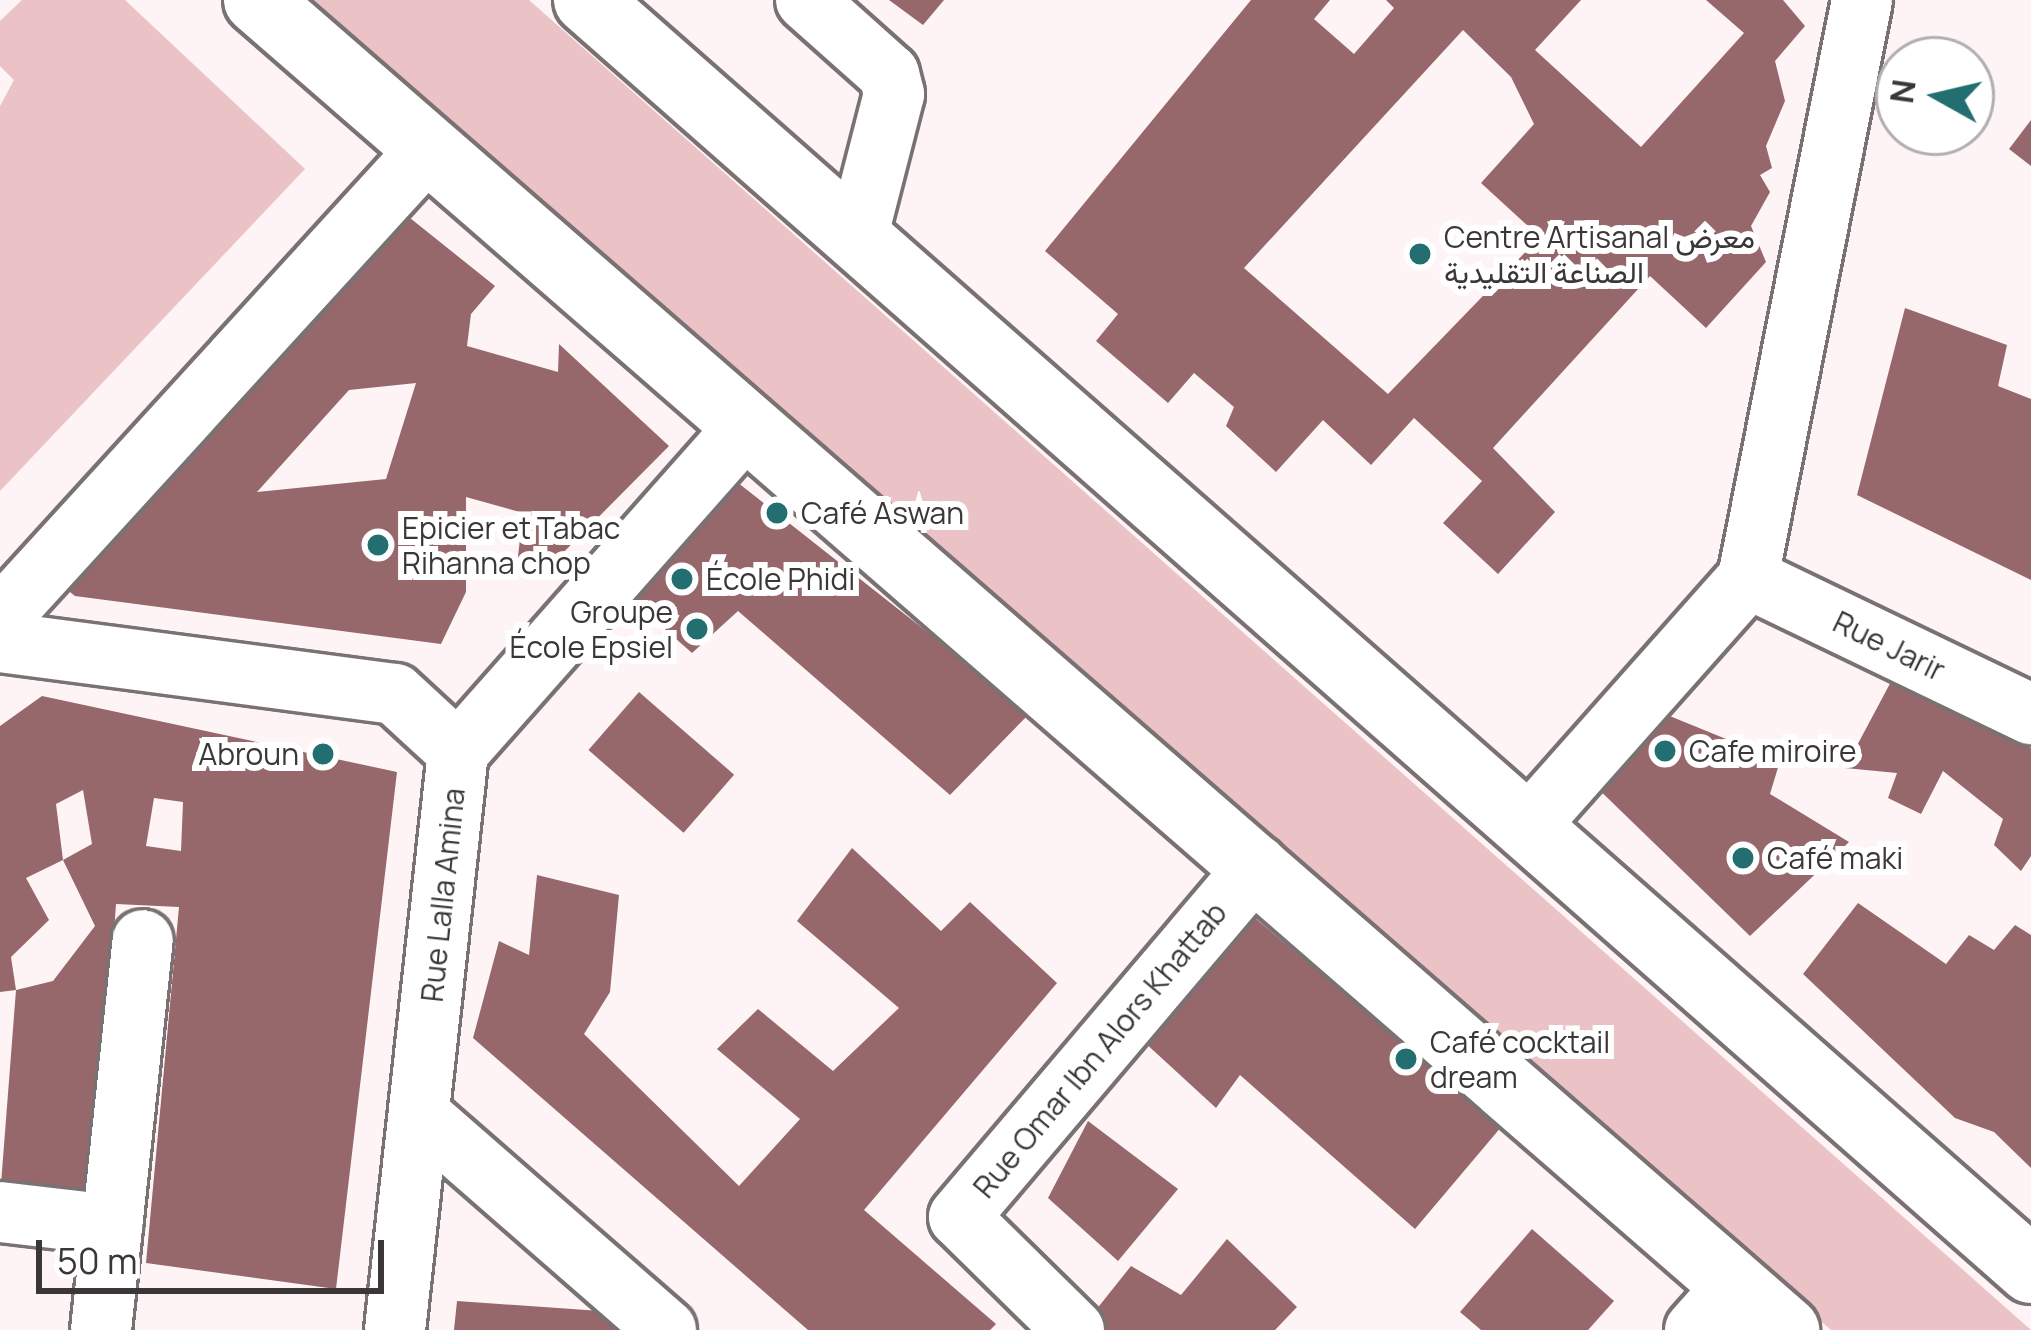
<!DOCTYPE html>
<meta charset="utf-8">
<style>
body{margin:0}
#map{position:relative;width:2031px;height:1330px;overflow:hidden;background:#fef4f5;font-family:Manrope,Vazirmatn,sans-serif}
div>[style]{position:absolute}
.green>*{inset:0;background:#ebc2c5}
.building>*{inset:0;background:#96676b;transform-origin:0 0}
.roads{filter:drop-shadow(3px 0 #7a7272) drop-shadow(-3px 0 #7a7272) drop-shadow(0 3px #7a7272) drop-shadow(0 -3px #7a7272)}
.minor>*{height:60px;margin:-30px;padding:0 30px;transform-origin:30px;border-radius:30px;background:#fff}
.major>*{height:66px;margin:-33px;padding:0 33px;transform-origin:33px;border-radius:33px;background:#fff}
.dots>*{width:33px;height:33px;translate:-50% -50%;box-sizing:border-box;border:6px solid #fff;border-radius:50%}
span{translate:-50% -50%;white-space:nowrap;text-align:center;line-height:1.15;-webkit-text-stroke:12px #fff;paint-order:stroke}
.poi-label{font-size:30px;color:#3b3737}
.left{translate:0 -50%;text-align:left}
.right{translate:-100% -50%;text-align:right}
.street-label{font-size:30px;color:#3b3737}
.north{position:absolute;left:1875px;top:36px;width:120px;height:120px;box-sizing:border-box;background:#fff;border:3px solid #b1afaf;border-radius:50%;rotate:278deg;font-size:33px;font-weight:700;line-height:48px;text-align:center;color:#3b3737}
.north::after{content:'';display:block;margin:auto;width:42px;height:54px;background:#226e71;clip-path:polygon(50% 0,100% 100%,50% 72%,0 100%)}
.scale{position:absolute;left:36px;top:1240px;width:348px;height:54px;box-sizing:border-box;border:6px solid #3b3737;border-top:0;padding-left:15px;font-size:36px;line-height:42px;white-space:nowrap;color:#3b3737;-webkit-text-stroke:9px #fff;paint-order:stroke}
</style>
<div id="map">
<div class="green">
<div style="clip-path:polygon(22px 0,125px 0,305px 169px,0 491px,0 106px,14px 80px,0 66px,0 21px)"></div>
<div style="clip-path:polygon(293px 0,529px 0,2031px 1330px,1831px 1330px)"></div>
</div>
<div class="building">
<div style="clip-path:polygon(889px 0,944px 0,923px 25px)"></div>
<div style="clip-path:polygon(evenodd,1251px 0,1330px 0,1314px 19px,1354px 54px,1394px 8px,1386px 0,1581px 0,1535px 50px,1641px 147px,1744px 33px,1706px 0,1783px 0,1805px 26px,1775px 61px,1785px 101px,1766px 146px,1772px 168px,1760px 175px,1770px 192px,1751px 226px,1766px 262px,1706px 328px,1650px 276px,1493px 448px,1555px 512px,1498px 574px,1443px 523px,1482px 481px,1414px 418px,1371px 465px,1323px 420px,1276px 472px,1226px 426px,1234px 407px,1194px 373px,1168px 403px,1096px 341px,1118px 314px,1045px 251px,1251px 0,1463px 30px,1511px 77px,1534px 124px,1481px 183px,1540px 237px,1388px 394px,1244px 268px,1463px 30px)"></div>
<div style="clip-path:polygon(2031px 120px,2031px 166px,2009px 149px)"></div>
<div style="clip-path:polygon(evenodd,390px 202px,495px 286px,471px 314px,467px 346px,558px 372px,559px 344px,669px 446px,544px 572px,517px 565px,523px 513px,466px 497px,466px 592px,441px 644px,75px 596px,45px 572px,390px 202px,416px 383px,386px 479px,257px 492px,349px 390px,416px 383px)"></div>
<div style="clip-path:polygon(1905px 308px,2007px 345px,1998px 386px,2031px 399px,2031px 580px,1857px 495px)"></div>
<div style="clip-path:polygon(737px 482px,1030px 713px,950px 795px,738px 611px,692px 653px,632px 600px)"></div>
<div style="clip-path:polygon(1894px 676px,2031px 748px,2031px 856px,2021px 871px,1994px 845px,2003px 819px,1943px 771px,1921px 814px,1888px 798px,1897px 773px,1845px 768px)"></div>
<div style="left:639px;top:692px;width:126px;height:77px;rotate:41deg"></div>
<div style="clip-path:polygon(evenodd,42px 696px,397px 772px,336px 1289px,146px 1263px,179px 907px,116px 904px,95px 1201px,0 1197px,16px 990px,53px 981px,95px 926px,63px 860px,92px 844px,83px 790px,56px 804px,63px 860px,26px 878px,49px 920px,11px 957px,16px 990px,0 992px,0 726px,42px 696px,154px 798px,183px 802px,181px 851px,146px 846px,154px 798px)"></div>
<div style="clip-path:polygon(1655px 710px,1780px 761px,1770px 794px,1849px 842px,1750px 936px,1588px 779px)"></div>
<div style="clip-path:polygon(852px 848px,941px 931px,970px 902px,1057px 983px,864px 1210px,996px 1324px,990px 1330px,808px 1330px,473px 1038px,499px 941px,529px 955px,537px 875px,619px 895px,610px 992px,584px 1034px,739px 1186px,800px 1119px,717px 1049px,758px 1009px,833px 1071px,899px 1008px,797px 921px)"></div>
<div style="clip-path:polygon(1236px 902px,1502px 1126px,1415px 1229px,1240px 1075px,1216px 1108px,1130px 1029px)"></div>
<div style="clip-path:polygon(1858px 903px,1946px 964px,1969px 935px,1994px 950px,2015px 925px,2031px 935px,2031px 1168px,1994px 1132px,1955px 1118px,1803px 974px)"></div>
<div style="clip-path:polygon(1088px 1121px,1178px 1189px,1118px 1261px,1048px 1198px)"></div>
<div style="clip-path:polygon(1532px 1229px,1614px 1301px,1588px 1330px,1481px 1330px,1460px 1312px)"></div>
<div style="clip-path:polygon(1227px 1239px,1297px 1307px,1275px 1330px,1080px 1330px,1131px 1266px,1181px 1295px)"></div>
<div style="clip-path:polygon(457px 1301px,643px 1314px,660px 1330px,454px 1330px)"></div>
</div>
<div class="roads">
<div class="minor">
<div style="left:806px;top:0;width:111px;rotate:41.7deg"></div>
<div style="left:889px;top:74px;width:21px;rotate:76deg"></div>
<div style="left:894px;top:94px;width:145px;rotate:104.4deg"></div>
<div style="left:1748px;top:578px;width:314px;rotate:25.7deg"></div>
<div style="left:0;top:618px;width:636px;rotate:-47.61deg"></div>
<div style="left:0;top:642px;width:398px;rotate:7.5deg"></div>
<div style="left:395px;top:694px;width:86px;rotate:42.6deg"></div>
<div style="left:1529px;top:825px;width:330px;rotate:-48.4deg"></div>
<div style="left:1748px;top:578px;width:589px;rotate:-78.84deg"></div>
<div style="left:421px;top:1116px;width:325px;rotate:41.1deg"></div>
<div style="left:0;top:1212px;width:113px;rotate:6.6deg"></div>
<div style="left:101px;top:1330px;width:392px;rotate:-83.9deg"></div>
<div style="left:395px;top:1330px;width:581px;rotate:-83.78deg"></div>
<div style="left:458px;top:752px;width:438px;rotate:-48.5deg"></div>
<div style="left:1074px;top:1330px;width:161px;rotate:-135.5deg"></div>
<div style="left:959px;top:1217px;width:461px;rotate:-49.7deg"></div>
<div style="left:1695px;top:1330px;width:59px;rotate:-48.4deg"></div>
</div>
<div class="major">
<div style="left:257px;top:0;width:2027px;rotate:41.02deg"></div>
<div style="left:587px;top:0;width:1923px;rotate:41.33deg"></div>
</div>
</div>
<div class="dots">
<div style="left:1420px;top:254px;background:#226e71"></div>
<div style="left:777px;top:513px;background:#226e71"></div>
<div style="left:378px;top:545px;background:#226e71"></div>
<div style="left:682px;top:579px;background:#226e71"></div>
<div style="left:697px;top:629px;background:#226e71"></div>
<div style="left:1665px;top:751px;background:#226e71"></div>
<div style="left:323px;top:754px;background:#226e71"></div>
<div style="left:1743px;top:858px;background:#226e71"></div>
<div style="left:1406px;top:1059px;background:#226e71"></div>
</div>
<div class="poi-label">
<span class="left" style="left:1444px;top:254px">Centre Artisanal معرض<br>الصناعة التقليدية</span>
<span class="left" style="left:801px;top:513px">Café Aswan</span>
<span class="left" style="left:402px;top:545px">Epicier et Tabac<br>Rihanna chop</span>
<span class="left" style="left:706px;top:579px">École Phidi</span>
<span class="right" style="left:673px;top:629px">Groupe<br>École Epsiel</span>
<span class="left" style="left:1689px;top:751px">Cafe miroire</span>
<span class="right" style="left:299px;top:754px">Abroun</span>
<span class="left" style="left:1767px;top:858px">Café maki</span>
<span class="left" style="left:1430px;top:1059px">Café cocktail<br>dream</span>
</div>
<div class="street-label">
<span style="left:1889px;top:646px;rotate:26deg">Rue Jarir</span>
<span style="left:443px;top:895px;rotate:-84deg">Rue Lalla Amina</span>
<span style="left:1100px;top:1050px;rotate:-50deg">Rue Omar Ibn Alors Khattab</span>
</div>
<div class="north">N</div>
<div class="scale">50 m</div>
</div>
